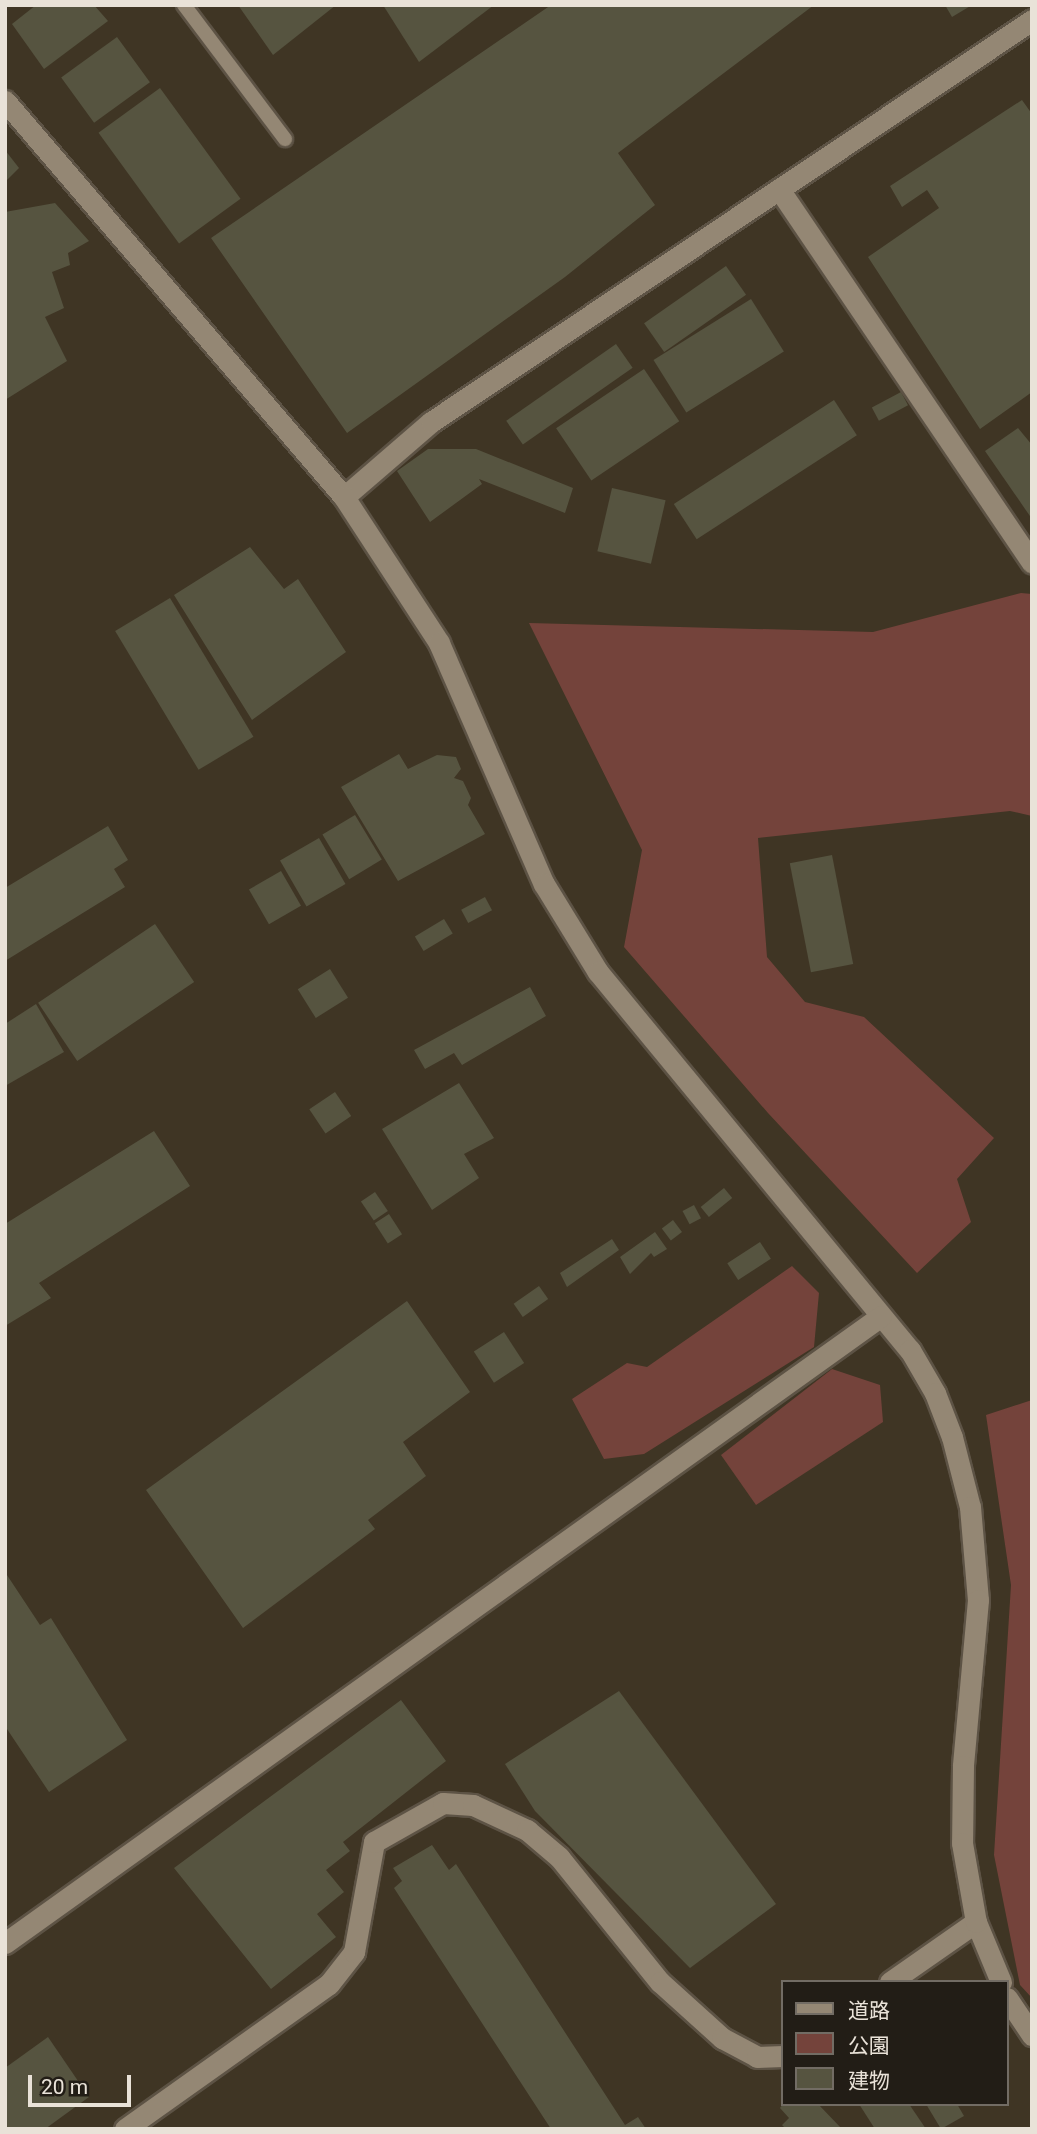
<!DOCTYPE html>
<meta charset="utf-8">
<style>
body{margin:0}
#map{position:relative;width:1037px;height:2134px;overflow:hidden;background:#3f3524;font-family:Roboto,"Noto Sans JP",sans-serif}
div>[style]{position:absolute}
.green>*{inset:0;background:#74433b}
.building>*{inset:0;background:#565440;transform-origin:0 0}
.roads{filter:drop-shadow(2px 0 #5d5345) drop-shadow(-2px 0 #5d5345) drop-shadow(0 2px #5d5345) drop-shadow(0 -2px #5d5345)}
.lane>*{height:14px;margin:-7px;padding:0 7px;transform-origin:7px;border-radius:7px;background:#948774}
.street>*{height:21px;margin:-10.5px;padding:0 10.5px;transform-origin:10.5px;border-radius:10.5px;background:#948774}
.secondary>*{height:21px;margin:-10.5px;padding:0 10.5px;transform-origin:10.5px;border-radius:10.5px;background:#948774}
span{translate:-50% -50%;white-space:nowrap;text-align:center;line-height:1.15;-webkit-text-stroke:6px #221d16;paint-order:stroke}
.frame{position:absolute;inset:0;border:7px solid #e9e2d8;pointer-events:none}
.legend{position:absolute;left:781px;top:1980px;width:228px;height:126px;box-sizing:border-box;background:#221d16;border:2px solid #726c64;margin:0;padding:9px 12px;list-style:none;font-size:21px;color:#e9e2d8}
.legend li{display:flex;align-items:center;gap:14px;height:35px}
.legend b{width:35px;border:2px solid #726c64}
.scale{position:absolute;left:28px;top:2075px;width:103px;height:32px;box-sizing:border-box;border:4px solid #e9e2d8;border-top:0;padding-left:9px;font-size:21px;line-height:24px;white-space:nowrap;color:#e9e2d8;-webkit-text-stroke:5px #221d16;paint-order:stroke}
</style>
<div id="map">
<div class="green">
<div style="clip-path:polygon(1021px 593px,1032px 594px,1032px 816px,1010px 811px,758px 838px,767px 957px,805px 1002px,864px 1017px,994px 1138px,957px 1179px,971px 1222px,917px 1273px,768px 1113px,624px 947px,642px 850px,529px 623px,873px 632px)"></div>
<div style="clip-path:polygon(792px 1266px,819px 1293px,814px 1347px,644px 1454px,604px 1459px,572px 1399px,627px 1363px,647px 1367px)"></div>
<div style="clip-path:polygon(832px 1369px,880px 1385px,883px 1422px,756px 1505px,721px 1455px)"></div>
<div style="clip-path:polygon(1032px 1400px,1032px 1998px,1020px 1985px,994px 1855px,1011px 1585px,986px 1415px)"></div>
</div>
<div class="building">
<div style="clip-path:polygon(36px 5px,94px 5px,108px 21px,44px 69px,12px 24px)"></div>
<div style="clip-path:polygon(238px 5px,336px 5px,273px 55px)"></div>
<div style="clip-path:polygon(383px 5px,494px 5px,419px 62px)"></div>
<div style="clip-path:polygon(551px 5px,814px 5px,618px 153px,655px 205px,565px 277px,347px 433px,211px 238px)"></div>
<div style="clip-path:polygon(945px 5px,972px 5px,952px 17px)"></div>
<div style="left:117px;top:37px;width:56px;height:69px;rotate:54deg"></div>
<div style="left:160px;top:88px;width:137px;height:76px;rotate:54deg"></div>
<div style="clip-path:polygon(1022px 100px,1032px 114px,1032px 392px,980px 429px,868px 257px,939px 208px,927px 190px,902px 207px,890px 186px)"></div>
<div style="clip-path:polygon(5px 150px,19px 168px,5px 182px)"></div>
<div style="clip-path:polygon(55px 203px,89px 241px,68px 253px,70px 265px,52px 272px,64px 308px,45px 317px,67px 361px,5px 400px,5px 212px)"></div>
<div style="left:726px;top:266px;width:35px;height:100px;rotate:55deg"></div>
<div style="left:751px;top:299px;width:62px;height:115px;rotate:58deg"></div>
<div style="left:616px;top:344px;width:29px;height:134px;rotate:55deg"></div>
<div style="left:644px;top:369px;width:63px;height:106px;rotate:56deg"></div>
<div style="left:901px;top:392px;width:15px;height:33px;rotate:62deg"></div>
<div style="left:834px;top:400px;width:42px;height:191px;rotate:57deg"></div>
<div style="clip-path:polygon(1018px 428px,1032px 445px,1032px 519px,985px 451px)"></div>
<div style="clip-path:polygon(428px 449px,476px 449px,573px 488px,565px 513px,479px 479px,482px 484px,430px 522px,397px 471px)"></div>
<div style="left:612px;top:488px;width:55px;height:65px;rotate:13deg"></div>
<div style="clip-path:polygon(250px 547px,284px 589px,298px 579px,346px 652px,252px 720px,174px 595px)"></div>
<div style="left:170px;top:598px;width:162px;height:64px;rotate:59deg"></div>
<div style="clip-path:polygon(399px 754px,408px 769px,437px 755px,456px 757px,461px 769px,454px 778px,463px 781px,471px 798px,468px 805px,485px 834px,398px 881px,341px 787px)"></div>
<div style="left:355px;top:815px;width:52px;height:38px;rotate:59deg"></div>
<div style="clip-path:polygon(108px 826px,128px 860px,114px 869px,125px 887px,5px 961px,5px 888px)"></div>
<div style="left:319px;top:838px;width:53px;height:45px;rotate:60deg"></div>
<div style="left:832px;top:855px;width:111px;height:43px;rotate:79deg"></div>
<div style="left:281px;top:871px;width:40px;height:37px;rotate:60deg"></div>
<div style="left:485px;top:897px;width:15px;height:27px;rotate:62deg"></div>
<div style="left:444px;top:919px;width:17px;height:34px;rotate:59deg"></div>
<div style="left:155px;top:924px;width:70px;height:141px;rotate:56deg"></div>
<div style="left:330px;top:969px;width:34px;height:38px;rotate:58deg"></div>
<div style="clip-path:polygon(530px 987px,546px 1016px,462px 1065px,454px 1053px,425px 1069px,414px 1050px)"></div>
<div style="clip-path:polygon(36px 1004px,64px 1052px,5px 1086px,5px 1024px)"></div>
<div style="clip-path:polygon(459px 1083px,494px 1138px,464px 1154px,479px 1178px,432px 1210px,382px 1129px)"></div>
<div style="left:335px;top:1092px;width:29px;height:31px;rotate:56deg"></div>
<div style="clip-path:polygon(154px 1131px,190px 1186px,39px 1283px,51px 1298px,5px 1326px,5px 1224px)"></div>
<div style="left:724px;top:1188px;width:13px;height:30px;rotate:51deg"></div>
<div style="left:375px;top:1192px;width:23px;height:17px;rotate:56deg"></div>
<div style="left:694px;top:1205px;width:15px;height:13px;rotate:62deg"></div>
<div style="left:389px;top:1214px;width:24px;height:17px;rotate:57deg"></div>
<div style="left:673px;top:1220px;width:15px;height:14px;rotate:53deg"></div>
<div style="clip-path:polygon(655px 1232px,667px 1249px,654px 1257px,651px 1253px,630px 1274px,620px 1257px)"></div>
<div style="clip-path:polygon(612px 1239px,619px 1250px,567px 1287px,560px 1273px)"></div>
<div style="left:760px;top:1242px;width:20px;height:39px;rotate:57deg"></div>
<div style="left:539px;top:1286px;width:16px;height:31px;rotate:55deg"></div>
<div style="clip-path:polygon(407px 1301px,470px 1392px,403px 1442px,426px 1476px,368px 1520px,375px 1529px,243px 1628px,146px 1490px)"></div>
<div style="left:504px;top:1332px;width:37px;height:36px;rotate:57deg"></div>
<div style="clip-path:polygon(5px 1572px,40px 1625px,51px 1618px,127px 1740px,49px 1792px,5px 1726px)"></div>
<div style="clip-path:polygon(619px 1691px,776px 1904px,690px 1968px,535px 1811px,505px 1764px)"></div>
<div style="clip-path:polygon(401px 1700px,446px 1761px,343px 1842px,350px 1851px,326px 1870px,344px 1892px,317px 1914px,336px 1937px,271px 1989px,174px 1868px)"></div>
<div style="clip-path:polygon(432px 1845px,449px 1870px,456px 1864px,625px 2125px,638px 2117px,646px 2129px,551px 2129px,394px 1888px,402px 1881px,393px 1868px)"></div>
<div style="clip-path:polygon(48px 2037px,89px 2097px,45px 2129px,5px 2129px,5px 2068px)"></div>
<div style="clip-path:polygon(783px 2104px,818px 2104px,842px 2129px,786px 2129px,782px 2125px,789px 2118px,780px 2108px)"></div>
<div style="clip-path:polygon(859px 2104px,909px 2104px,926px 2129px,875px 2129px)"></div>
<div style="clip-path:polygon(926px 2104px,957px 2104px,964px 2116px,941px 2129px)"></div>
</div>
<div class="roads">
<div class="lane">
<div style="left:184px;top:5px;width:168px;rotate:53deg"></div>
</div>
<div class="street">
<div style="left:779px;top:189px;width:451px;rotate:55.9deg"></div>
<div style="left:344px;top:497px;width:115px;rotate:-40.8deg"></div>
<div style="left:431px;top:422px;width:723px;rotate:-33.78deg"></div>
<div style="left:890px;top:1982px;width:105px;rotate:-34.9deg"></div>
<div style="left:976px;top:1922px;width:65px;rotate:67.4deg"></div>
<div style="left:1007px;top:1998px;width:45px;rotate:56deg"></div>
<div style="left:125px;top:2129px;width:250px;rotate:-35.4deg"></div>
<div style="left:329px;top:1984px;width:41px;rotate:-52deg"></div>
<div style="left:354px;top:1952px;width:112px;rotate:-79.7deg"></div>
<div style="left:374px;top:1842px;width:79px;rotate:-29.5deg"></div>
<div style="left:443px;top:1803px;width:30px;rotate:4deg"></div>
<div style="left:473px;top:1805px;width:60px;rotate:24.8deg"></div>
<div style="left:527px;top:1830px;width:42px;rotate:40.2deg"></div>
<div style="left:559px;top:1857px;width:161px;rotate:51.1deg"></div>
<div style="left:660px;top:1982px;width:84px;rotate:42.1deg"></div>
<div style="left:722px;top:2038px;width:40px;rotate:28deg"></div>
<div style="left:757px;top:2057px;width:26px;rotate:-2deg"></div>
</div>
<div class="secondary">
<div style="left:5px;top:101px;width:521px;rotate:49.43deg"></div>
<div style="left:344px;top:497px;width:174px;rotate:56.9deg"></div>
<div style="left:439px;top:643px;width:263px;rotate:66.5deg"></div>
<div style="left:544px;top:884px;width:103px;rotate:58.5deg"></div>
<div style="left:598px;top:972px;width:490px;rotate:50.5deg"></div>
<div style="left:910px;top:1350px;width:50px;rotate:59.8deg"></div>
<div style="left:935px;top:1393px;width:47px;rotate:68.9deg"></div>
<div style="left:952px;top:1437px;width:72px;rotate:75.6deg"></div>
<div style="left:970px;top:1507px;width:93px;rotate:85.1deg"></div>
<div style="left:978px;top:1600px;width:167px;rotate:95.2deg"></div>
<div style="left:963px;top:1766px;width:77px;rotate:90.7deg"></div>
<div style="left:962px;top:1843px;width:80px;rotate:80deg"></div>
<div style="left:5px;top:1943px;width:1077px;rotate:-35.59deg"></div>
</div>
</div>
<div class="frame"></div>
<ul class="legend">
<li><b style="height:9px;background:#948774"></b>道路</li>
<li><b style="height:19px;background:#74433b"></b>公園</li>
<li><b style="height:19px;background:#565440"></b>建物</li>
</ul>
<div class="scale">20 m</div>
</div>
